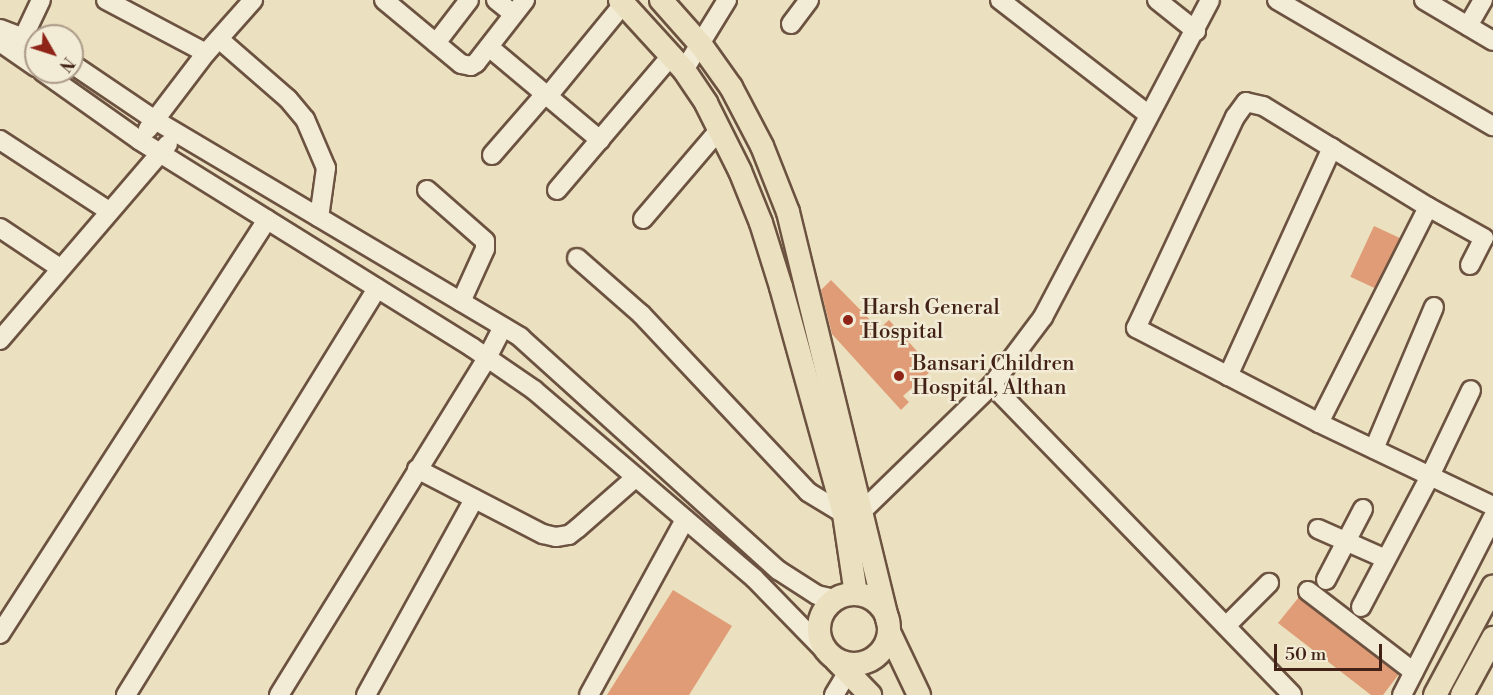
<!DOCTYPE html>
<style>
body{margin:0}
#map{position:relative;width:1493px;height:695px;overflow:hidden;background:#ebe0bf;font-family:"Libre Bodoni",serif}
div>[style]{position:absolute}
.building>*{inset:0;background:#df9c76;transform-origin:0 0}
.roads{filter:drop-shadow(2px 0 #6c5240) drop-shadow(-2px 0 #6c5240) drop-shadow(0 2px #6c5240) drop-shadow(0 -2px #6c5240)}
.minor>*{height:18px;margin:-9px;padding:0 9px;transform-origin:9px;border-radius:9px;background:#f2ebd5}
.major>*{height:22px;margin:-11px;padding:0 11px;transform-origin:11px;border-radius:11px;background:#ebe0bf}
.major>.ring{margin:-11px;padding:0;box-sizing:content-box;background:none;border:22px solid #ebe0bf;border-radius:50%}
.dots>*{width:16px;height:16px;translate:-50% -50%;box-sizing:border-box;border:3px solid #f2ebd5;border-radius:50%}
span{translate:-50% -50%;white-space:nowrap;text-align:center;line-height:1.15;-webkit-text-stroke:5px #f2ebd5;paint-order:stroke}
.poi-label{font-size:21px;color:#422216}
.left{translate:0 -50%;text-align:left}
.north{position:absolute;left:24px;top:24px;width:60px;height:60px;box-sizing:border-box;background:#f2ebd5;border:2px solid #ac9b89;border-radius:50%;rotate:129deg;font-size:16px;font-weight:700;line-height:24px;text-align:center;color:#422216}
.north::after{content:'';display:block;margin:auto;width:21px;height:27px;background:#8f2418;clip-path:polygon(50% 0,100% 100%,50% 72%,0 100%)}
.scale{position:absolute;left:1274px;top:644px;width:108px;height:27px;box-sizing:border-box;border:3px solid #422216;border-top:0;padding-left:8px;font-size:18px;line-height:21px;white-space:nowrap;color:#422216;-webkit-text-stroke:4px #f2ebd5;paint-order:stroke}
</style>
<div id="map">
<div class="building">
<div style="left:1374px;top:226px;width:29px;height:56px;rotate:25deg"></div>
<div style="clip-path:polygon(831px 280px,879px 329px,889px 320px,933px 369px,903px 396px,909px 402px,901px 410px,832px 334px,821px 290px)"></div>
<div style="clip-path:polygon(673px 590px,732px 626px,689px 695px,607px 695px)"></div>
<div style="clip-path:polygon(1299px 597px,1399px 674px,1383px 695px,1371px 695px,1278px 623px)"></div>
</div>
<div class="roads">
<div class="minor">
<div style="left:106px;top:0;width:113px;rotate:27.9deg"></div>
<div style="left:384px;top:0;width:100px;rotate:39.7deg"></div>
<div style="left:461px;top:64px;width:10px;rotate:11deg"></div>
<div style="left:471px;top:66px;width:6px;rotate:-31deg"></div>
<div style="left:476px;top:63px;width:80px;rotate:-52.1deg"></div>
<div style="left:496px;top:0;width:22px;rotate:39deg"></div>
<div style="left:1000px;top:0;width:188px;rotate:37.7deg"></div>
<div style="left:1157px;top:0;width:50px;rotate:38.5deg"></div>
<div style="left:1277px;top:0;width:250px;rotate:30.3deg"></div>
<div style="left:1424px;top:0;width:80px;rotate:30.7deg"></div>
<div style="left:791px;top:24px;width:30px;rotate:-53deg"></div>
<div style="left:1468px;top:26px;width:30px;rotate:-60deg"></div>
<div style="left:0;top:29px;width:39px;rotate:21deg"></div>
<div style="left:23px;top:38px;width:42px;rotate:-64.7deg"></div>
<div style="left:219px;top:39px;width:91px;rotate:41deg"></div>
<div style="left:288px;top:99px;width:26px;rotate:50deg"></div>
<div style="left:305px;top:119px;width:53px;rotate:66.8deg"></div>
<div style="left:326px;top:168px;width:50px;rotate:98deg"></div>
<div style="left:0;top:42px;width:44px;rotate:34.8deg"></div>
<div style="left:436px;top:43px;width:54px;rotate:-52.5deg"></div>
<div style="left:489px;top:47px;width:145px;rotate:40deg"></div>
<div style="left:72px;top:64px;width:100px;rotate:34deg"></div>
<div style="left:155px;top:120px;width:425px;rotate:30.7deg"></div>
<div style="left:520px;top:337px;width:348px;rotate:42.1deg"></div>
<div style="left:778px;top:570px;width:46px;rotate:32.7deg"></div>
<div style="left:817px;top:595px;width:18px;rotate:13deg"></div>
<div style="left:684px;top:70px;width:82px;rotate:-58.4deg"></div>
<div style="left:43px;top:72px;width:118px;rotate:35.3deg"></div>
<div style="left:139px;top:140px;width:393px;rotate:31.9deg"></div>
<div style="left:473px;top:348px;width:74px;rotate:34.5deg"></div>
<div style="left:534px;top:390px;width:289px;rotate:40.5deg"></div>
<div style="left:754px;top:578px;width:103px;rotate:45.8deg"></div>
<div style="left:548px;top:96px;width:120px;rotate:-50.7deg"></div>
<div style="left:148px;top:129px;width:96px;rotate:-52.7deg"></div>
<div style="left:206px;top:53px;width:71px;rotate:-48.4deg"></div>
<div style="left:0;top:140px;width:130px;rotate:33.1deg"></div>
<div style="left:492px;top:155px;width:81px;rotate:-49deg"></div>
<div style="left:427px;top:190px;width:77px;rotate:41.3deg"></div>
<div style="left:485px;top:241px;width:8px;rotate:90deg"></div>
<div style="left:485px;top:249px;width:58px;rotate:114.4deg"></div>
<div style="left:557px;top:190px;width:177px;rotate:-49.6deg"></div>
<div style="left:643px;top:219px;width:118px;rotate:-49.5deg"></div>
<div style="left:0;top:228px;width:72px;rotate:33.7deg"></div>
<div style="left:577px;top:258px;width:85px;rotate:41.2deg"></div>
<div style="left:641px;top:314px;width:244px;rotate:46.8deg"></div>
<div style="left:808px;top:492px;width:42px;rotate:31.4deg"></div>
<div style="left:1470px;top:265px;width:30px;rotate:-63deg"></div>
<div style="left:1484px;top:238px;width:64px;rotate:-151deg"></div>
<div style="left:1428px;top:207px;width:193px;rotate:-148.5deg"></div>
<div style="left:1263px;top:106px;width:17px;rotate:-167deg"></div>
<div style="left:1246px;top:102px;width:19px;rotate:126deg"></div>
<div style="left:1235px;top:117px;width:233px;rotate:115.1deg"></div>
<div style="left:1136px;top:328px;width:206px;rotate:27.4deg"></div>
<div style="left:1319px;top:423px;width:193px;rotate:25.5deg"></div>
<div style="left:0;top:340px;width:258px;rotate:-49.4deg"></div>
<div style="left:1228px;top:376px;width:251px;rotate:-65.5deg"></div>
<div style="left:992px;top:385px;width:431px;rotate:45.9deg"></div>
<div style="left:1319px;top:423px;width:242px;rotate:-63.2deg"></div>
<div style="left:1374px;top:449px;width:154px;rotate:-67.1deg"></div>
<div style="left:417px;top:469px;width:142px;rotate:27.3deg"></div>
<div style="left:543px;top:534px;width:13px;rotate:13deg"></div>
<div style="left:556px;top:537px;width:13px;rotate:-9deg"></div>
<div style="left:569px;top:535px;width:11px;rotate:-38deg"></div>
<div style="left:578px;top:528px;width:77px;rotate:-41.3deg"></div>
<div style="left:853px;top:520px;width:194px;rotate:-44.2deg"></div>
<div style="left:992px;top:385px;width:85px;rotate:-53.1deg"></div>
<div style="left:1043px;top:317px;width:358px;rotate:-62.2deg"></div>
<div style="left:1318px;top:529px;width:74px;rotate:23.8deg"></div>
<div style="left:1326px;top:580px;width:80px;rotate:-62.5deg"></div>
<div style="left:1308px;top:591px;width:133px;rotate:37.4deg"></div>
<div style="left:1361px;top:607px;width:148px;rotate:-62.2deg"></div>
<div style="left:1430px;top:476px;width:95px;rotate:-64.5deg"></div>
<div style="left:1226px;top:626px;width:61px;rotate:-45deg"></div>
<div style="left:0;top:634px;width:493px;rotate:-57.2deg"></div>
<div style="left:126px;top:695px;width:478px;rotate:-58.3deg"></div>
<div style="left:279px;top:695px;width:396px;rotate:-58.3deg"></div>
<div style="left:487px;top:358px;width:35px;rotate:-63deg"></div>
<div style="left:366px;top:695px;width:224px;rotate:-61.1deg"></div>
<div style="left:589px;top:695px;width:200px;rotate:-61.3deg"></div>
<div style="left:834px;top:695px;width:27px;rotate:-59deg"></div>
<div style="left:1402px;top:695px;width:200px;rotate:-62.9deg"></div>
</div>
<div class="major">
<div style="left:620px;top:0;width:95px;rotate:47.6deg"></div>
<div style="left:684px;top:70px;width:40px;rotate:56deg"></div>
<div style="left:706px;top:103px;width:76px;rotate:63.4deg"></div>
<div style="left:740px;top:171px;width:56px;rotate:68deg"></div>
<div style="left:761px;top:223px;width:67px;rotate:72.6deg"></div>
<div style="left:781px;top:287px;width:236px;rotate:74.5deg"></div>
<div style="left:844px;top:514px;width:81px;rotate:81.5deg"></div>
<div style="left:661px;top:0;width:60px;rotate:48.4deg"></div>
<div style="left:701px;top:45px;width:52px;rotate:54.5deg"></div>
<div style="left:731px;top:87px;width:67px;rotate:62.3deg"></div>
<div style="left:762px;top:146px;width:71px;rotate:68.5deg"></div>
<div style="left:788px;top:212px;width:421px;rotate:76.3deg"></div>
<div class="ring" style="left:819px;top:594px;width:48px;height:48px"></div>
<div style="left:889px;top:632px;width:70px;rotate:64.5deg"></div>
<div style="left:836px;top:660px;width:49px;rotate:45.8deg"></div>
<div style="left:1435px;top:695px;width:123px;rotate:-61.8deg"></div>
<div style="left:1462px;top:695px;width:65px;rotate:-61.5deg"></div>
</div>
</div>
<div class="dots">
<div style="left:848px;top:320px;background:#8f2418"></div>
<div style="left:899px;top:376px;background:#8f2418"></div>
</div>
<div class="poi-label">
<span class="left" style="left:862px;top:320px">Harsh General<br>Hospital</span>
<span class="left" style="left:912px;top:376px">Bansari Children<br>Hospital, Althan</span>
</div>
<div class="north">N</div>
<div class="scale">50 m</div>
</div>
